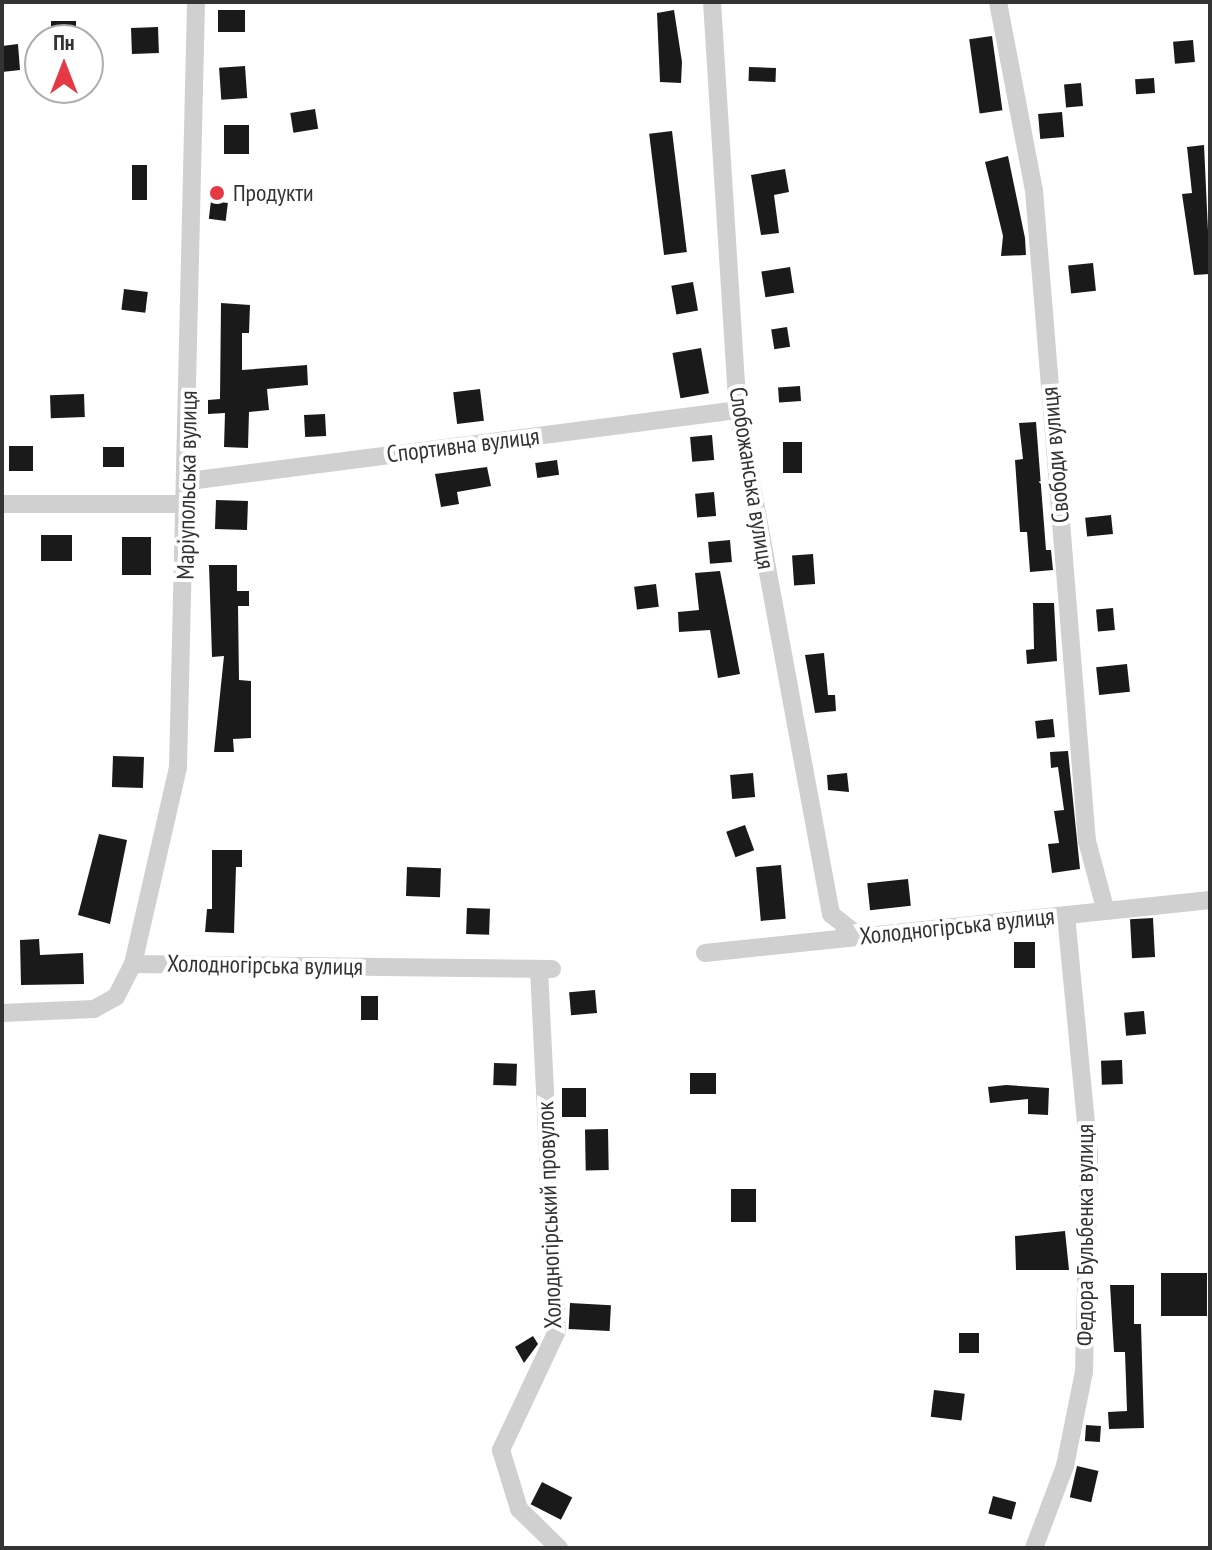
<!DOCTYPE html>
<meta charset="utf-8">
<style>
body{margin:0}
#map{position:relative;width:1212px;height:1550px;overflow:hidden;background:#fff;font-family:"PT Sans Narrow",sans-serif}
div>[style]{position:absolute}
.building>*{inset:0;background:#1a1a1a;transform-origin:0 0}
.minor>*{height:18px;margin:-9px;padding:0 9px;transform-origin:9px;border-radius:9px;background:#d0d0d0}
.dots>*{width:22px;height:22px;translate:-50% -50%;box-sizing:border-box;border:4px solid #fff;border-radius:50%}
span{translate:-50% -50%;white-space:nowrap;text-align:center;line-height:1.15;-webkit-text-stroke:8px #fff;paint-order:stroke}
.poi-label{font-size:24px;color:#333}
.left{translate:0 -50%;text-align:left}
.street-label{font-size:24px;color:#333}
.frame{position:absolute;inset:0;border:4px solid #333;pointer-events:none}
.north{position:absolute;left:24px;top:24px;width:80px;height:80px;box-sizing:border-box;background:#fff;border:2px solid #adadad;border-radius:50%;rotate:0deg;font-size:22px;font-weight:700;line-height:32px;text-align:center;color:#333}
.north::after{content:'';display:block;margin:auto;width:28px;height:36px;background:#e63946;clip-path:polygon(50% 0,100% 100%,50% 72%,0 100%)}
</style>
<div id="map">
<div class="building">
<div style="left:218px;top:10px;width:27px;height:22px"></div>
<div style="clip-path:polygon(674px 10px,682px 62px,681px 83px,660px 82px,657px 13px)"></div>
<div style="left:51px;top:21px;width:25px;height:19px"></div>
<div style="left:158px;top:27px;width:26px;height:27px;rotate:88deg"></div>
<div style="left:992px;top:36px;width:75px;height:23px;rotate:82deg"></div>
<div style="left:1193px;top:40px;width:22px;height:20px;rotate:85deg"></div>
<div style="clip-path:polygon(18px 44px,20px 70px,2px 72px,2px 46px)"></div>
<div style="left:245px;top:66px;width:32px;height:26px;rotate:86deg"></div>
<div style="left:749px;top:67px;width:27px;height:14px;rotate:2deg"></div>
<div style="left:1154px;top:78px;width:15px;height:19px;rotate:86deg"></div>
<div style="left:1081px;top:83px;width:23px;height:17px;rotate:85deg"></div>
<div style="left:315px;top:109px;width:20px;height:25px;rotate:81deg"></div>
<div style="left:1062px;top:112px;width:25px;height:24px;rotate:85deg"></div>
<div style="left:249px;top:125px;width:29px;height:25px;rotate:90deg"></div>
<div style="left:672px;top:131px;width:122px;height:23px;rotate:83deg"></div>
<div style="clip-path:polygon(1204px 145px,1210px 274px,1194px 275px,1182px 194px,1192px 193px,1187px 147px)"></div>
<div style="clip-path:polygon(1008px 156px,1025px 238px,1026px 255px,1001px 256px,1003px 236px,985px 162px)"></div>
<div style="left:132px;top:165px;width:15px;height:35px"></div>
<div style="clip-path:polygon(785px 169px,789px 192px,774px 195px,779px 233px,761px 235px,751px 175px)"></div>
<div style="left:211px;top:201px;width:17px;height:18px;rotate:7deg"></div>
<div style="left:1093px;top:263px;width:28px;height:25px;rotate:84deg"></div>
<div style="left:790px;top:267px;width:26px;height:29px;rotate:81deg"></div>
<div style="left:693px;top:282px;width:29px;height:22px;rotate:80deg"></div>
<div style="left:124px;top:289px;width:24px;height:21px;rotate:7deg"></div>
<div style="clip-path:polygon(221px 303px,250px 305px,249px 333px,242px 333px,242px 370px,307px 365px,308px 385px,267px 389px,269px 410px,249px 412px,248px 448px,224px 447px,225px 413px,208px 414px,208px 400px,220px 399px)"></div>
<div style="left:787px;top:327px;width:20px;height:16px;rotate:81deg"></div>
<div style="left:701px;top:348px;width:46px;height:29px;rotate:80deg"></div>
<div style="left:800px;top:386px;width:15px;height:22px;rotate:86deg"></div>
<div style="left:480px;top:389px;width:32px;height:27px;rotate:83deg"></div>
<div style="left:84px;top:394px;width:23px;height:34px;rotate:88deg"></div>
<div style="left:325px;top:414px;width:22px;height:21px;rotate:87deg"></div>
<div style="clip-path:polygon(1036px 422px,1046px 550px,1051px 550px,1053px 570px,1030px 572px,1027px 532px,1020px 532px,1015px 460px,1023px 459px,1019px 423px)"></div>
<div style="left:712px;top:435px;width:25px;height:22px;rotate:85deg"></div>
<div style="left:783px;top:442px;width:19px;height:31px"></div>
<div style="left:9px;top:446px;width:24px;height:25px"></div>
<div style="left:103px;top:447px;width:21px;height:20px"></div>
<div style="left:557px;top:460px;width:15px;height:22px;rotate:82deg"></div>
<div style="clip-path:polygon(487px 467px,491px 486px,457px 492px,459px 504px,441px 507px,435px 474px)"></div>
<div style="left:714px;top:492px;width:24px;height:19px;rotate:85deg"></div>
<div style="left:216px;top:500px;width:32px;height:29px;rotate:2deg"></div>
<div style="left:1111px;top:515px;width:19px;height:26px;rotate:84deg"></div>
<div style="left:41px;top:535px;width:31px;height:26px"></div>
<div style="left:122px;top:537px;width:29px;height:38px"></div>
<div style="left:730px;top:540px;width:22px;height:22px;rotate:85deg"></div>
<div style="left:813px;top:554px;width:30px;height:21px;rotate:86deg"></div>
<div style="clip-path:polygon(209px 565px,237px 565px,237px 591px,249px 591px,249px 606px,238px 606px,239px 680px,251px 681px,251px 738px,233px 739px,234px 752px,214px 752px,224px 656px,212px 657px)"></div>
<div style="clip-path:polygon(720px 571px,740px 674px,718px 678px,710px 630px,679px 632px,678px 612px,699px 610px,695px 573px)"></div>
<div style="left:656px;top:584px;width:23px;height:22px;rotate:83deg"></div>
<div style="clip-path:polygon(1033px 603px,1054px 603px,1057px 661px,1027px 664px,1026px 650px,1034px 649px)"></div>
<div style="left:1113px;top:608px;width:22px;height:17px;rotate:85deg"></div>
<div style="clip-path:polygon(824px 653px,828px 695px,835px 695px,836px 711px,815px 713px,805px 655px)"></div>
<div style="left:1127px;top:664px;width:28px;height:31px;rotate:84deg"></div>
<div style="left:1053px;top:719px;width:18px;height:18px;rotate:84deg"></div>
<div style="clip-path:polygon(1068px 751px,1080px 869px,1052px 873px,1048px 844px,1059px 843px,1054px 811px,1064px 810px,1058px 767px,1051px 768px,1050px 752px)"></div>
<div style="left:113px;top:756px;width:31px;height:31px;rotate:2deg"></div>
<div style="left:753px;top:773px;width:24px;height:23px;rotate:85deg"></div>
<div style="clip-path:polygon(847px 773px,849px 792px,828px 790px,827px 775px)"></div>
<div style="left:745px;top:825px;width:27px;height:20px;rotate:70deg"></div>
<div style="clip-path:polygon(99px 834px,127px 840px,110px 924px,78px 915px)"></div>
<div style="clip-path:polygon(212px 850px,242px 850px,242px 867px,236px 867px,234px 933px,205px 932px,207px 909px,212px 909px)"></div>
<div style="left:781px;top:865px;width:54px;height:25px;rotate:85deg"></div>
<div style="left:407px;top:867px;width:34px;height:29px;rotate:2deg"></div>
<div style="left:908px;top:879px;width:27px;height:41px;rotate:84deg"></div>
<div style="left:467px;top:908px;width:23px;height:26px;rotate:2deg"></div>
<div style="left:1153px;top:918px;width:39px;height:23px;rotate:87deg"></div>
<div style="clip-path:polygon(39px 939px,40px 955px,83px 953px,84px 984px,21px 985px,20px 940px)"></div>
<div style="left:1014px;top:942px;width:21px;height:26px"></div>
<div style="left:595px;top:990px;width:23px;height:26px;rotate:85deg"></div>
<div style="left:378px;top:996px;width:24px;height:17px;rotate:90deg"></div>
<div style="left:1144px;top:1011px;width:23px;height:20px;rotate:85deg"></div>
<div style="left:1122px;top:1060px;width:24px;height:21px;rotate:88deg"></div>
<div style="left:494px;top:1063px;width:23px;height:22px;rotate:2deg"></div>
<div style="left:716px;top:1073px;width:21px;height:26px;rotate:90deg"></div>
<div style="clip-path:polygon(1006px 1085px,1049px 1088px,1048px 1115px,1028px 1114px,1028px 1099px,990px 1103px,988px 1087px)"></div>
<div style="left:586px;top:1088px;width:29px;height:24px;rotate:90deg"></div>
<div style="left:608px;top:1129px;width:41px;height:23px;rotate:89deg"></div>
<div style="left:731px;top:1189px;width:25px;height:33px"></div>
<div style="clip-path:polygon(1065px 1231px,1069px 1270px,1016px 1270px,1015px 1236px)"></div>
<div style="left:1161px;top:1273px;width:46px;height:43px"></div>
<div style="clip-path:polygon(1110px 1285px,1134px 1285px,1134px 1324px,1141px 1324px,1144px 1428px,1109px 1429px,1108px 1412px,1127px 1411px,1125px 1352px,1114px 1352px)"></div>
<div style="left:570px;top:1303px;width:41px;height:26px;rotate:3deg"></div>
<div style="left:959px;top:1333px;width:20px;height:20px"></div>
<div style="clip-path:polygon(533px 1336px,538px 1344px,524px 1363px,515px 1347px)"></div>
<div style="left:934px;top:1390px;width:31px;height:27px;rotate:7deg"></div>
<div style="left:1086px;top:1425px;width:15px;height:16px;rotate:4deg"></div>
<div style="left:1077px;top:1466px;width:22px;height:32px;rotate:13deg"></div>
<div style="left:542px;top:1482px;width:34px;height:25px;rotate:27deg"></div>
<div style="left:993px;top:1496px;width:24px;height:18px;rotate:15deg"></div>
</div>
<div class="minor">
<div style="left:712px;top:2px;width:409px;rotate:86.4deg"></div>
<div style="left:738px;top:410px;width:513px;rotate:79.55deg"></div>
<div style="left:831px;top:914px;width:35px;rotate:39deg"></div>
<div style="left:998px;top:2px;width:191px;rotate:79.2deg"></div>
<div style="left:1034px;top:190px;width:653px;rotate:85.35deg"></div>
<div style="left:1087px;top:841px;width:69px;rotate:75deg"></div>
<div style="left:189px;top:481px;width:554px;rotate:-7.37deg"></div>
<div style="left:2px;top:504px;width:186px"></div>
<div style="left:705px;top:953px;width:508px;rotate:-5.99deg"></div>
<div style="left:133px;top:964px;width:202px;rotate:-77.1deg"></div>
<div style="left:178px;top:767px;width:765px;rotate:-88.65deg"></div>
<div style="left:539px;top:969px;width:362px;rotate:87.2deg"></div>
<div style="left:557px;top:1331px;width:132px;rotate:115.2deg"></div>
<div style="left:501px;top:1450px;width:62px;rotate:73deg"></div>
<div style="left:519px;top:1509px;width:56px;rotate:44.3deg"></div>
<div style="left:2px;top:1013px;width:92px;rotate:-2.5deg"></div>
<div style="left:94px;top:1009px;width:25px;rotate:-29deg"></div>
<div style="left:116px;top:997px;width:37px;rotate:-63deg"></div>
<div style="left:133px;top:964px;width:419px;rotate:0.7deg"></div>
<div style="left:1034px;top:1548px;width:88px;rotate:-69.3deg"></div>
<div style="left:1065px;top:1466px;width:96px;rotate:-78.6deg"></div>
<div style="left:1084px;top:1372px;width:218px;rotate:-88.7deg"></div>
<div style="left:1089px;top:1154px;width:240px;rotate:-95.5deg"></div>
</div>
<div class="dots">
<div style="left:217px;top:193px;background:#e63946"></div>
</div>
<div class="poi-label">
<span class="left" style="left:233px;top:193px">Продукти</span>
</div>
<div class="street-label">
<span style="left:463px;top:445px;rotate:-7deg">Спортивна вулиця</span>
<span style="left:1055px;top:455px;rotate:-95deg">Свободи вулиця</span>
<span style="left:752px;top:478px;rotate:81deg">Слобожанська вулиця</span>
<span style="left:187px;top:485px;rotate:-89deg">Маріупольська вулиця</span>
<span style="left:957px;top:926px;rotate:-6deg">Холодногірська вулиця</span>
<span style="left:265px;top:965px;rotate:1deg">Холодногірська вулиця</span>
<span style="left:549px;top:1215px;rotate:-92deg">Холодногірський провулок</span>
<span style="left:1085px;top:1235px;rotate:-90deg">Федора Бульбенка вулиця</span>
</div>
<div class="frame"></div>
<div class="north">Пн</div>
</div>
